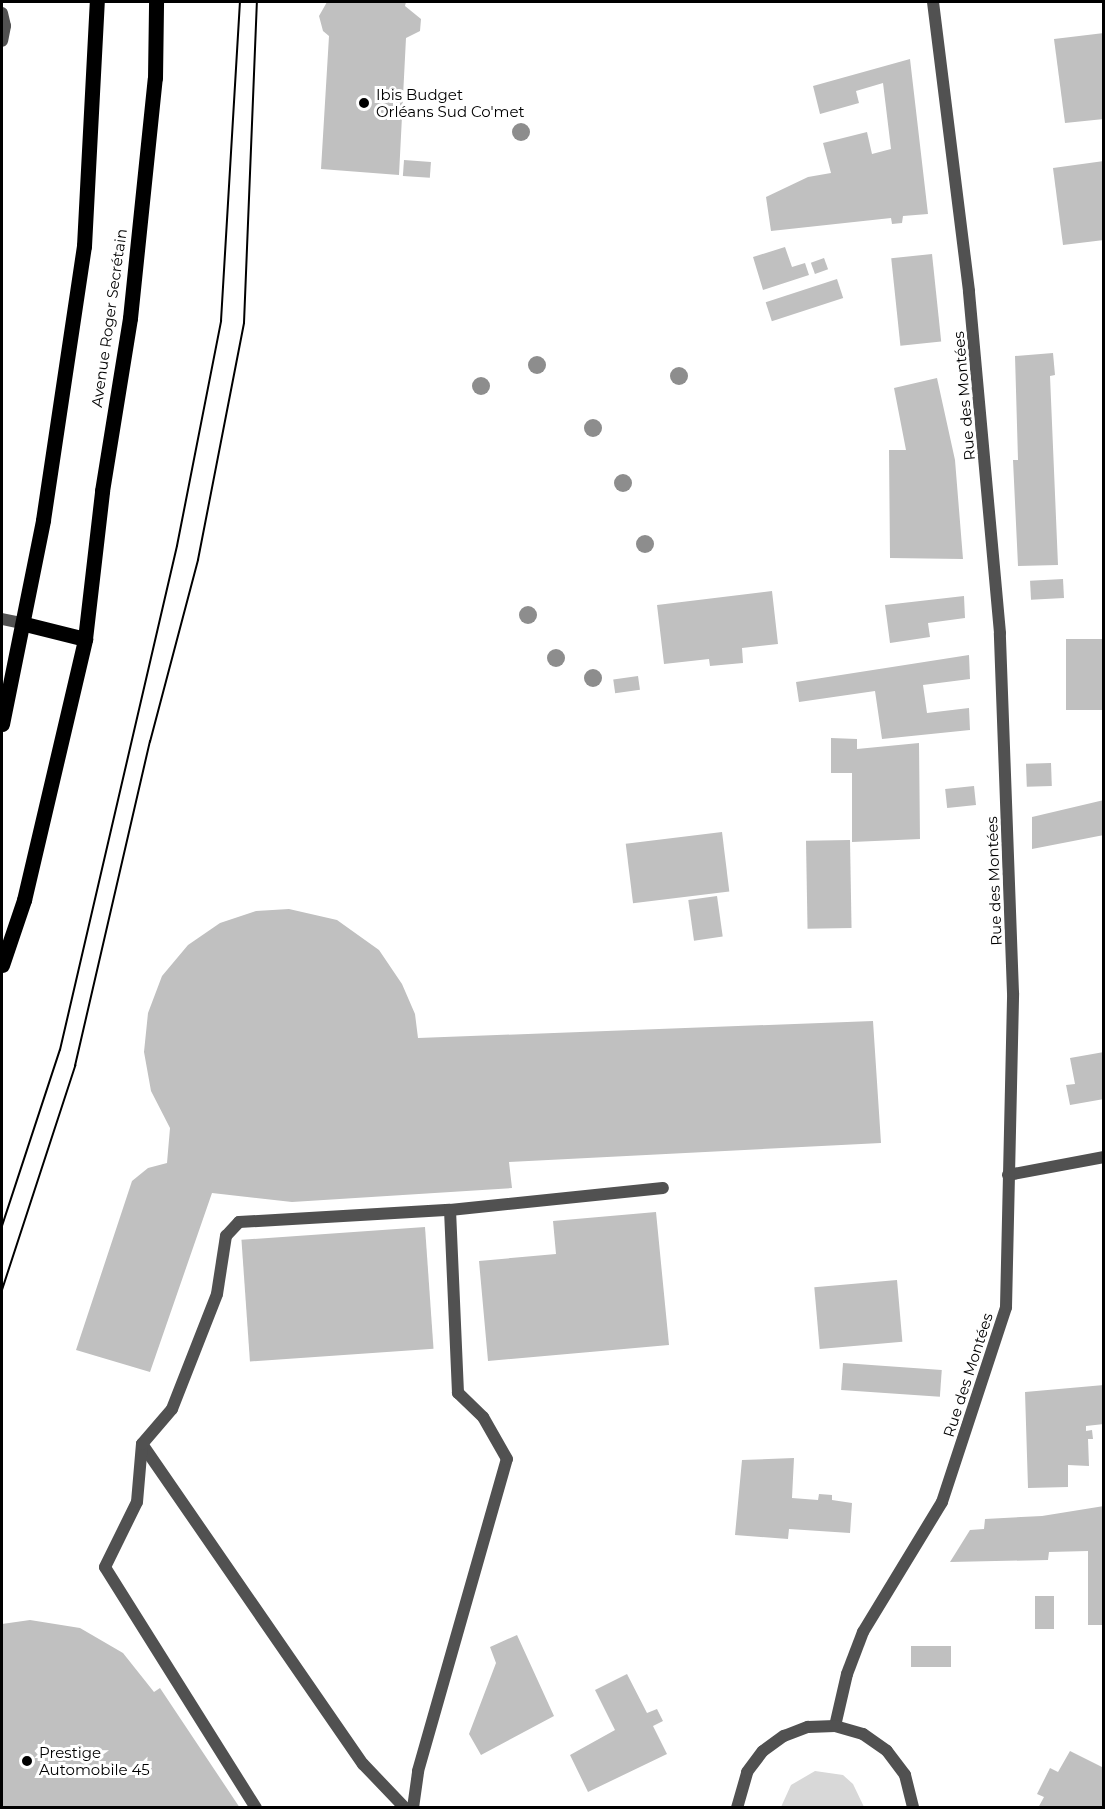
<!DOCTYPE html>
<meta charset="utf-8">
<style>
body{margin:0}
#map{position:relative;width:1105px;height:1809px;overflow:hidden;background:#fff;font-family:Montserrat,sans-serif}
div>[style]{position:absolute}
.green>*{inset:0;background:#d8d8d8}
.building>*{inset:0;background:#c0c0c0;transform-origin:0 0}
.service>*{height:12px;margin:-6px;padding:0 6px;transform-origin:6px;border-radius:6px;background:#515151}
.minor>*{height:12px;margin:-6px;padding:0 6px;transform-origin:6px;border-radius:6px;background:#515151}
.primary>*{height:15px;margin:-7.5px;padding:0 7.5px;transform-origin:7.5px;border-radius:7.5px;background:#000}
.tram>*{height:1.5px;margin:-0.75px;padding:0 0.75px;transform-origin:0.75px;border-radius:0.75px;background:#000}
.trees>*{width:18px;height:18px;margin:-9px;border-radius:50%;background:#8d8d8d}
.dots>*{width:16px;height:16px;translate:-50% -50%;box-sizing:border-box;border:3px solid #fff;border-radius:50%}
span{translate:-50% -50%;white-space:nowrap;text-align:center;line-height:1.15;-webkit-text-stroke:6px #fff;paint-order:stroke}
.poi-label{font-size:15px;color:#000}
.left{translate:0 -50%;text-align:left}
.street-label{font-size:15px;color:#000}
.frame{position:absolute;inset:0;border:3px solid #000;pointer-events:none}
</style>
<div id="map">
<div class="green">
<div style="clip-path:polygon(815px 1771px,843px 1775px,853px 1784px,864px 1807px,781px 1807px,791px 1785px)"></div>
</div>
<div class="building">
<div style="clip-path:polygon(327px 2px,406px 2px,405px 6px,421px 19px,420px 31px,406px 38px,399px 175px,321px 169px,329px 36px,323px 31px,319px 16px)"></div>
<div style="clip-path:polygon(1104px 33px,1104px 119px,1065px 123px,1054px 39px)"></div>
<div style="clip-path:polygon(910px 59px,928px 214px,903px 216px,902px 223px,892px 224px,891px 218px,771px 231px,766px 197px,808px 177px,831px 173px,823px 143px,867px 132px,872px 154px,891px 149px,883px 83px,856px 91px,859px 103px,820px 114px,813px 86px)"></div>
<div style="left:404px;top:160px;width:27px;height:16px;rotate:4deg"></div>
<div style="clip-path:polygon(1104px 161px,1104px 240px,1063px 245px,1053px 168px)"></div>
<div style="clip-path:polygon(785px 247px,792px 267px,805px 263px,809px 275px,763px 290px,753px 257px)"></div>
<div style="left:932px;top:254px;width:88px;height:41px;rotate:84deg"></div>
<div style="left:824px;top:258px;width:12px;height:14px;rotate:70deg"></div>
<div style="left:837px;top:279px;width:20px;height:75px;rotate:72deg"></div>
<div style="clip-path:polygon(1053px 353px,1055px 375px,1050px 376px,1058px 565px,1018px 566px,1013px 460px,1018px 460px,1015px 356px)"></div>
<div style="clip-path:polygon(937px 378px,955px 460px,963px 559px,890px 558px,889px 450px,906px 450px,894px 388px)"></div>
<div style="left:1063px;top:579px;width:19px;height:33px;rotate:87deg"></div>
<div style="clip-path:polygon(772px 591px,778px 644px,742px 648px,743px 663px,710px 666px,709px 659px,664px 664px,657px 605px)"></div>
<div style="clip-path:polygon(964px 596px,965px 618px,928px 623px,930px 637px,890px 643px,885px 605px)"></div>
<div style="left:1104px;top:639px;width:71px;height:38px;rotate:90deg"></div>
<div style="clip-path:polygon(969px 655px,970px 679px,923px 685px,927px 713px,969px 708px,970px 730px,882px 739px,875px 691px,799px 702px,796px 682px)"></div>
<div style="left:638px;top:676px;width:14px;height:25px;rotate:82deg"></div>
<div style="clip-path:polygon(831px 738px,857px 739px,857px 749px,919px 743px,920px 839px,852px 842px,852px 773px,831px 773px)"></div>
<div style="left:1051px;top:763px;width:23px;height:25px;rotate:88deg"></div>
<div style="left:974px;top:786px;width:19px;height:29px;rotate:84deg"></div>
<div style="clip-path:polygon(1104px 800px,1104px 835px,1032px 849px,1032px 817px)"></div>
<div style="left:722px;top:832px;width:60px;height:97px;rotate:83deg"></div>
<div style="left:850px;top:840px;width:88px;height:44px;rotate:89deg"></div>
<div style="left:717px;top:896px;width:41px;height:29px;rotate:82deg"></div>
<div style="clip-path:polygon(289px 909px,337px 920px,379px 950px,402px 984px,415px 1014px,418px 1038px,873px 1021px,881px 1143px,509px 1162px,512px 1188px,292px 1202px,212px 1193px,150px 1372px,76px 1350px,132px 1181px,148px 1168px,167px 1163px,170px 1128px,151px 1091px,144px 1052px,148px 1013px,162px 976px,188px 945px,220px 923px,256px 911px)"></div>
<div style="clip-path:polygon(1104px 1052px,1104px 1099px,1070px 1105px,1066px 1085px,1075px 1084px,1070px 1058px)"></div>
<div style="clip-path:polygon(656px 1212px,669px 1345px,488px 1361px,479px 1261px,556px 1254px,553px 1221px)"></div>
<div style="left:425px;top:1227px;width:122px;height:184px;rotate:86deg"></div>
<div style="left:897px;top:1280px;width:62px;height:83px;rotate:85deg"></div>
<div style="left:843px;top:1363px;width:99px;height:27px;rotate:4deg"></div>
<div style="clip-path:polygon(1104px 1385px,1104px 1424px,1086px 1426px,1086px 1431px,1092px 1430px,1093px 1439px,1088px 1439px,1089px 1466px,1068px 1465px,1068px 1487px,1028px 1488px,1025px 1392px)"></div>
<div style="clip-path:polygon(794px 1458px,792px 1498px,818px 1500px,819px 1494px,832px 1495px,832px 1500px,852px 1503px,850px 1533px,789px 1529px,788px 1539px,735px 1535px,742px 1460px)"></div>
<div style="clip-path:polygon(1104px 1506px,1104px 1625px,1088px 1625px,1088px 1551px,1049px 1552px,1048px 1560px,950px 1562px,970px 1530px,984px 1529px,985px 1519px,1042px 1516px)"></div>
<div style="left:1054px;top:1596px;width:33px;height:19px;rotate:90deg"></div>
<div style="clip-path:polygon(30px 1620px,80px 1628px,123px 1653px,154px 1692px,160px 1688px,240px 1808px,2px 1808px,2px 1624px)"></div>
<div style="clip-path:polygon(517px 1635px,554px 1716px,481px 1755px,469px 1734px,496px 1663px,490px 1647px)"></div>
<div style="left:951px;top:1646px;width:21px;height:40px;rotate:90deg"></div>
<div style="clip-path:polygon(627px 1674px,647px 1713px,657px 1709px,663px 1721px,653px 1726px,667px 1754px,588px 1792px,570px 1755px,615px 1730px,595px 1690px)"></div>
<div style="clip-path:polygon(1070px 1751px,1104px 1768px,1104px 1808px,1038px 1808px,1044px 1797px,1037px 1794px,1050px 1768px,1058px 1772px)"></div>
</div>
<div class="service">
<div style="left:1008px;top:1175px;width:98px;rotate:-10.6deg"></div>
<div style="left:142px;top:1444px;width:389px;rotate:55.4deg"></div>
<div style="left:363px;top:1764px;width:61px;rotate:46.3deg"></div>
<div style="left:256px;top:1808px;width:284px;rotate:-122.1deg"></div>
<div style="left:105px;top:1567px;width:72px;rotate:-63.8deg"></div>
<div style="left:137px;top:1502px;width:58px;rotate:-85.1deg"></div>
<div style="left:142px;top:1444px;width:46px;rotate:-49.4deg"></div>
<div style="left:172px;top:1409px;width:123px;rotate:-68.6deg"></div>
<div style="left:217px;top:1294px;width:59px;rotate:-81.2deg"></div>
<div style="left:226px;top:1236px;width:19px;rotate:-47deg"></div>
<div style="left:239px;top:1222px;width:211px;rotate:-3.3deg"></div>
<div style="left:450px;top:1210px;width:214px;rotate:-5.9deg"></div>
<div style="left:413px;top:1808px;width:37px;rotate:-82deg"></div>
<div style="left:418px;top:1771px;width:324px;rotate:-74.1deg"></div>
<div style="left:507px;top:1459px;width:48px;rotate:-119.7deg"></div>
<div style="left:483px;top:1417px;width:35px;rotate:-136deg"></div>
<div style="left:458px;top:1393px;width:183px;rotate:-92.5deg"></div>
</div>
<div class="minor">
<div style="left:2px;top:13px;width:13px;rotate:77deg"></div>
<div style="left:5px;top:26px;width:15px;rotate:101deg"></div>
<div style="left:2px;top:619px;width:24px;rotate:12deg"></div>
<div style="left:835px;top:1726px;width:53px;rotate:-77deg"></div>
<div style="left:847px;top:1674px;width:45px;rotate:-69.1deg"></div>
<div style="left:863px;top:1632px;width:152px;rotate:-58.7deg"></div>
<div style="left:942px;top:1502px;width:205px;rotate:-71.8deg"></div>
<div style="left:1006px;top:1307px;width:314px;rotate:-88.7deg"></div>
<div style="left:1013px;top:993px;width:360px;rotate:-92.1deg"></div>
<div style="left:1000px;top:633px;width:343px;rotate:-95.2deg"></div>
<div style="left:969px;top:291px;width:291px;rotate:-97.1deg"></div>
<div style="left:737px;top:1808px;width:37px;rotate:-74deg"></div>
<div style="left:747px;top:1772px;width:26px;rotate:-53deg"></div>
<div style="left:763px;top:1751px;width:26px;rotate:-36deg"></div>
<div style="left:784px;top:1736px;width:26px;rotate:-21deg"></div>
<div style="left:808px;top:1727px;width:27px;rotate:-2deg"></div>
<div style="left:835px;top:1726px;width:29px;rotate:16deg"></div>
<div style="left:863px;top:1734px;width:29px;rotate:35deg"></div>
<div style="left:887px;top:1751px;width:30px;rotate:53deg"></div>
<div style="left:905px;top:1775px;width:34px;rotate:76deg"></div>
</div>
<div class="primary">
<div style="left:25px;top:624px;width:62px;rotate:14deg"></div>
<div style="left:2px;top:724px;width:208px;rotate:-78.6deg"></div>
<div style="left:43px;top:520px;width:277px;rotate:-81.5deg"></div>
<div style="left:84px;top:246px;width:244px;rotate:-87deg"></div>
<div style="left:2px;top:965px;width:69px;rotate:-71.3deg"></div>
<div style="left:24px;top:900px;width:268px;rotate:-76.8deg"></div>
<div style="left:85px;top:639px;width:149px;rotate:-83.4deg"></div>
<div style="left:102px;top:491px;width:175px;rotate:-80.8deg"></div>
<div style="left:130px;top:318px;width:241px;rotate:-84.1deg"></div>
<div style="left:155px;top:78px;width:76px;rotate:-89.2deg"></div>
</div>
<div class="tram">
<div style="left:2px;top:1226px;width:185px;rotate:-71.8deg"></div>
<div style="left:60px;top:1050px;width:517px;rotate:-76.93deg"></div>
<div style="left:177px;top:546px;width:229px;rotate:-78.9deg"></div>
<div style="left:221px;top:321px;width:320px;rotate:-86.6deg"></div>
<div style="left:2px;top:1290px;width:236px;rotate:-71.9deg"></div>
<div style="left:75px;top:1066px;width:333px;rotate:-77deg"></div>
<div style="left:150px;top:742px;width:188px;rotate:-75.2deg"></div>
<div style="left:198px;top:560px;width:241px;rotate:-79deg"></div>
<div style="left:244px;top:323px;width:321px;rotate:-87.7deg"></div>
</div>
<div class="trees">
<div style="left:521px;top:132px"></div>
<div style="left:537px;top:365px"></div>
<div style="left:679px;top:376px"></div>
<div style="left:481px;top:386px"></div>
<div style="left:593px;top:428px"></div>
<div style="left:623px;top:483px"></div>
<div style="left:645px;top:544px"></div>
<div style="left:528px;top:615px"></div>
<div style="left:556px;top:658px"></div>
<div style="left:593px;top:678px"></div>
</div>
<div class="dots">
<div style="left:364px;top:103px;background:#000"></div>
<div style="left:27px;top:1761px;background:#000"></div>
</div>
<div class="poi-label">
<span class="left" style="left:376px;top:103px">Ibis Budget<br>Orléans Sud Co'met</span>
<span class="left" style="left:39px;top:1761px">Prestige<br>Automobile 45</span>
</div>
<div class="street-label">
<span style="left:109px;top:318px;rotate:-82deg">Avenue Roger Secrétain</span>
<span style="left:964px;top:396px;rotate:-95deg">Rue des Montées</span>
<span style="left:994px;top:881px;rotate:-92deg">Rue des Montées</span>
<span style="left:968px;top:1375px;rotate:-72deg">Rue des Montées</span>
</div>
<div class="frame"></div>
</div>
